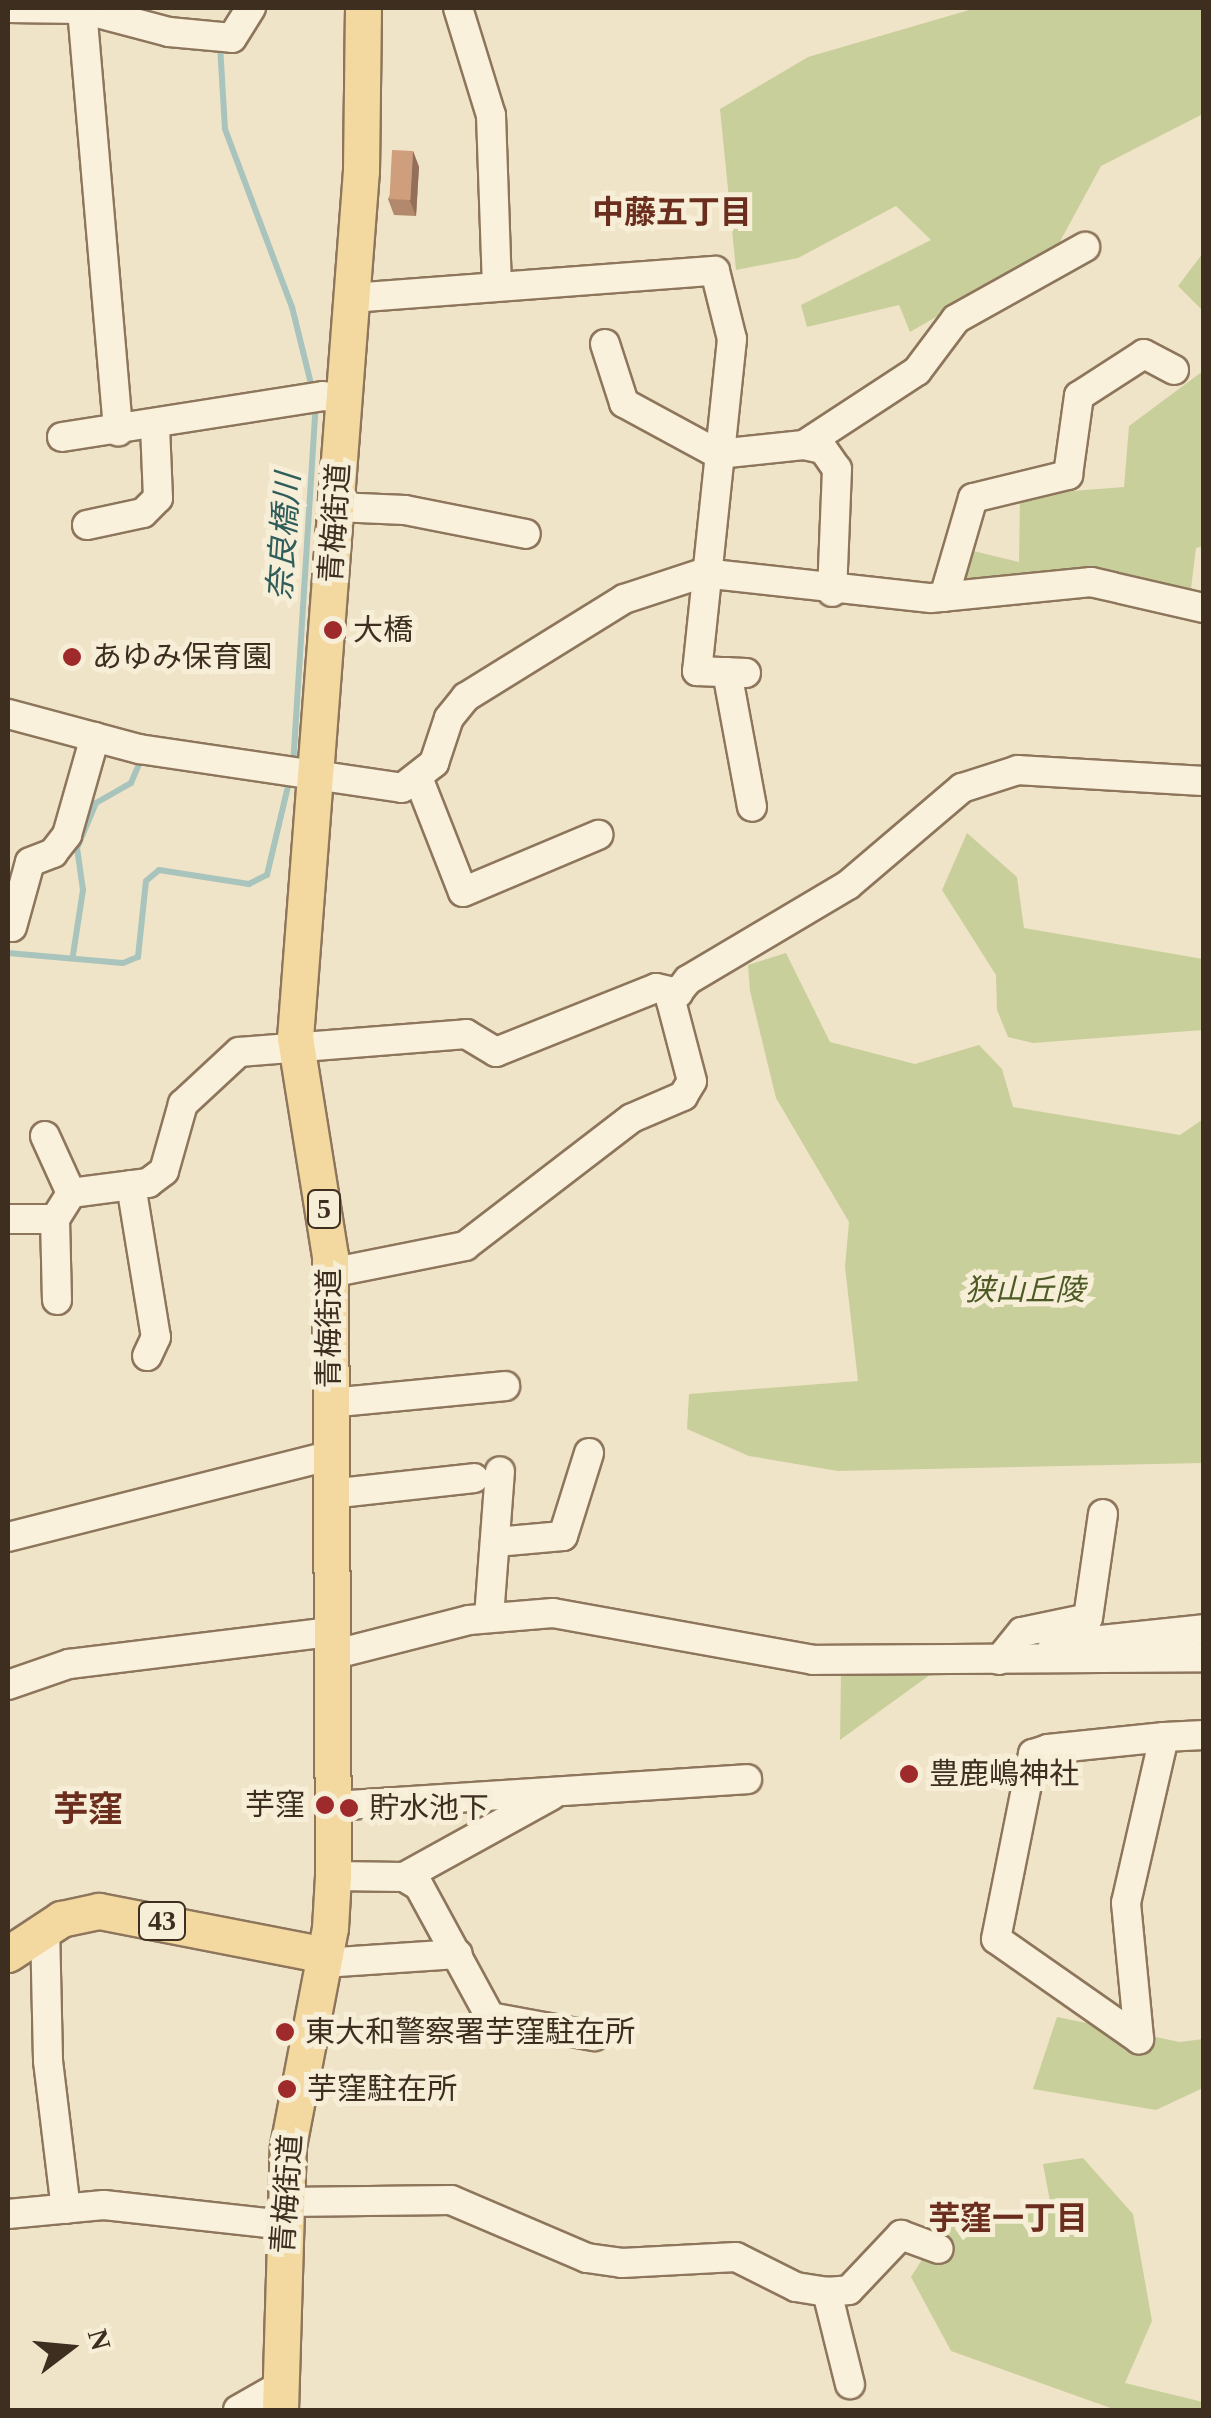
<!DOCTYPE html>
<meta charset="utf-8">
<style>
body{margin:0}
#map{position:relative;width:1211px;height:2418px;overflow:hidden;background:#f0e4c8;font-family:"Times New Roman","Noto Sans JP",serif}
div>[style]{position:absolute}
.green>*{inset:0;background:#c9cf9b}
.stream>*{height:6px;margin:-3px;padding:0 3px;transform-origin:3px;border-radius:3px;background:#a9c4bc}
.roads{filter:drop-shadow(2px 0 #8d765c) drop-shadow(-2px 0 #8d765c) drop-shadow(0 2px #8d765c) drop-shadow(0 -2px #8d765c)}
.minor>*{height:28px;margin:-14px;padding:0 14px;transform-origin:14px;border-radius:14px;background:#faf1dc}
.major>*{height:35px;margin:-17.5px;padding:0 17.5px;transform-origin:17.5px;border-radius:17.5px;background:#f3d9a0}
.wall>*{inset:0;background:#b2896c}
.shaded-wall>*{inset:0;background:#916f58}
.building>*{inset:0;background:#cf9f7d;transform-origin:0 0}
.dots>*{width:28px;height:28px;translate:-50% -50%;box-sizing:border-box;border:5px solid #f7eed8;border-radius:50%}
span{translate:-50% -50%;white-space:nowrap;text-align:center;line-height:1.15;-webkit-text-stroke:10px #f7eed8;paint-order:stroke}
.shield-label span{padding:2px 8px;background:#f7eed8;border:2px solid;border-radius:8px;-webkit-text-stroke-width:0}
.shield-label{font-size:28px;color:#3d2e20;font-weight:700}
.street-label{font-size:30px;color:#3d2e20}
.poi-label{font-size:30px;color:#3d2e20}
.left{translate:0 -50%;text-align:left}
.right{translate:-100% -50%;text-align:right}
.park-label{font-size:30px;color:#4d5a26;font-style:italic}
.neighbourhood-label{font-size:32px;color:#6b2e1e;font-weight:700}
.water-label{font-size:32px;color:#2f5d5a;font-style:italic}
.quarter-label{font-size:35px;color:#6b2e1e;font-weight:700}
.frame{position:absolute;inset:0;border:10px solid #3d2e20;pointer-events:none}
.north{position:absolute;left:20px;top:2298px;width:100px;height:100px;-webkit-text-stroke:8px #f7eed8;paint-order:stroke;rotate:74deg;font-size:28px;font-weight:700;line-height:40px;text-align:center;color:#3d2e20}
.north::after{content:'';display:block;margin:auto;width:35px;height:45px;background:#3d2e20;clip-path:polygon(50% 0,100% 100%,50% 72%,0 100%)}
</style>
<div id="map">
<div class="green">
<div style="clip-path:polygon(976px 8px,1203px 8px,1203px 114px,1101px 166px,1057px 247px,910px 332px,899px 305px,807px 327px,801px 305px,931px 240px,896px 206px,798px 258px,736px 270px,720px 109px,808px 57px)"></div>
<div style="clip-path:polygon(1203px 253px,1203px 311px,1178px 286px)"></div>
<div style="clip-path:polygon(1203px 371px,1203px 546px,1196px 548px,1190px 597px,961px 585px,969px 550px,1019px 562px,1020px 495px,1124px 487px,1129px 426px)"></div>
<div style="clip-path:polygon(967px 833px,1017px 877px,1024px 928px,1203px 959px,1203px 1030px,1033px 1043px,1008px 1037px,997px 1010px,996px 975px,942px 890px)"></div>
<div style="clip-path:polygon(786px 953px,830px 1042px,915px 1064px,979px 1045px,1002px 1069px,1013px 1107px,1180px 1135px,1203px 1119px,1203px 1463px,838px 1471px,749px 1456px,687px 1429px,689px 1394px,858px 1381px,845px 1267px,849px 1222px,776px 1098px,750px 991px,748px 965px)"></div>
<div style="clip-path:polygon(938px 1669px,840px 1740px,841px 1671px)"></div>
<div style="clip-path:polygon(1057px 2017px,1180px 2042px,1203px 2039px,1203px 2088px,1156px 2110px,1033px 2089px)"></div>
<div style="clip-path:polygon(1083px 2158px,1133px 2214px,1152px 2321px,1125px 2383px,1203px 2402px,1203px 2410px,1116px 2410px,951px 2351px,911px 2277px,942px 2228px,1051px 2207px,1043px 2164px)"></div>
</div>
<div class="stream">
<div style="left:220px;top:45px;width:84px;rotate:86.6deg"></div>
<div style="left:225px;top:129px;width:190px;rotate:69.4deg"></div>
<div style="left:292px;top:307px;width:88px;rotate:76.1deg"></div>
<div style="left:293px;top:766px;width:363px;rotate:-86.4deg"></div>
<div style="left:8px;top:953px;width:115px;rotate:5deg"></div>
<div style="left:123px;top:963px;width:16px;rotate:-22deg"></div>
<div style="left:138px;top:957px;width:76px;rotate:-84deg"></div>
<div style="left:146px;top:881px;width:17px;rotate:-40deg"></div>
<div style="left:159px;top:870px;width:91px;rotate:8.8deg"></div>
<div style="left:249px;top:884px;width:20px;rotate:-27deg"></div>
<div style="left:267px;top:875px;width:100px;rotate:-76.7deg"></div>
<div style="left:73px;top:955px;width:66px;rotate:-81.3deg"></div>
<div style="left:83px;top:890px;width:42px;rotate:-98.1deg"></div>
<div style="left:77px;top:848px;width:49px;rotate:-67.1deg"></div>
<div style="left:96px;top:803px;width:40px;rotate:-29.7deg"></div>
<div style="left:131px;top:783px;width:26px;rotate:-67deg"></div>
</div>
<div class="roads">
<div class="minor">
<div style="left:8px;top:8px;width:74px;rotate:0.8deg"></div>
<div style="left:82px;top:9px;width:90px;rotate:14.8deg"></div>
<div style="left:169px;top:32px;width:63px;rotate:5.4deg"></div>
<div style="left:232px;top:38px;width:36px;rotate:-58deg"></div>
<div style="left:458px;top:8px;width:112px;rotate:72.9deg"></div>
<div style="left:491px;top:115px;width:169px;rotate:88deg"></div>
<div style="left:82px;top:9px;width:424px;rotate:85.1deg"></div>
<div style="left:352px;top:298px;width:364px;rotate:-4.3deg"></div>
<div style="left:715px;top:271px;width:70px;rotate:76deg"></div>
<div style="left:732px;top:339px;width:334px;rotate:96deg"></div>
<div style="left:697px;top:671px;width:49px;rotate:2.3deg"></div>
<div style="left:605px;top:344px;width:62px;rotate:72.1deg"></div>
<div style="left:624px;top:403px;width:107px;rotate:28.5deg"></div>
<div style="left:718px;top:454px;width:86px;rotate:-6deg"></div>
<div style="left:804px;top:445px;width:19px;rotate:12deg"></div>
<div style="left:823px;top:449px;width:24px;rotate:55deg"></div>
<div style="left:837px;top:469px;width:123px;rotate:92.3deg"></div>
<div style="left:62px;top:437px;width:264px;rotate:-8.9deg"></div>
<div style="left:323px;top:396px;width:21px;rotate:8deg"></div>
<div style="left:804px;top:445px;width:135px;rotate:-33.2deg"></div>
<div style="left:917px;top:371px;width:65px;rotate:-53.1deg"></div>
<div style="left:956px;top:319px;width:148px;rotate:-29.2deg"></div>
<div style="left:336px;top:507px;width:69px;rotate:2.5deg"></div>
<div style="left:405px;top:510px;width:123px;rotate:11.2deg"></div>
<div style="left:87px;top:525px;width:57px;rotate:-12.1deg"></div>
<div style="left:143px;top:513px;width:21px;rotate:-45deg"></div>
<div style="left:158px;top:498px;width:72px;rotate:-92.4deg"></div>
<div style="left:944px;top:597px;width:103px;rotate:-73.7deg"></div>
<div style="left:973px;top:498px;width:98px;rotate:-13.6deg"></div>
<div style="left:1068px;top:475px;width:80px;rotate:-82.1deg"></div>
<div style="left:1079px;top:396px;width:77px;rotate:-32.9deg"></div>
<div style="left:1144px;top:354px;width:34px;rotate:28deg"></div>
<div style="left:727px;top:672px;width:137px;rotate:79.5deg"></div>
<div style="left:8px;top:714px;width:136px;rotate:15deg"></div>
<div style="left:139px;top:749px;width:266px;rotate:8.4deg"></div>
<div style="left:402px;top:788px;width:41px;rotate:-38deg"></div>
<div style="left:434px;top:763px;width:47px;rotate:-71.6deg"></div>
<div style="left:449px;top:718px;width:27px;rotate:-51deg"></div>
<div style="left:466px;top:697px;width:186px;rotate:-31.8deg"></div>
<div style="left:624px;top:599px;width:83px;rotate:-18.2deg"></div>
<div style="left:703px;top:573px;width:229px;rotate:6.3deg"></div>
<div style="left:931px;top:598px;width:161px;rotate:-5.7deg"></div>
<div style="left:1091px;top:582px;width:116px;rotate:13deg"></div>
<div style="left:419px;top:780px;width:120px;rotate:68.6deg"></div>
<div style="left:463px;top:892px;width:147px;rotate:-22.9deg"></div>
<div style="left:12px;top:927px;width:67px;rotate:-74.5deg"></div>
<div style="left:30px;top:862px;width:25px;rotate:-21deg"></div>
<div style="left:53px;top:853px;width:23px;rotate:-52deg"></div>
<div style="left:67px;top:835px;width:102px;rotate:-74.1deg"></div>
<div style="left:45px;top:1136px;width:63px;rotate:65.5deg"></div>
<div style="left:131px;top:1185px;width:154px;rotate:80.7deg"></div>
<div style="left:156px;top:1337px;width:21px;rotate:115deg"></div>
<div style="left:8px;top:1219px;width:47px"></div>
<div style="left:55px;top:1219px;width:31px;rotate:-58deg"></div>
<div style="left:71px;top:1193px;width:78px;rotate:-7.4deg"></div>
<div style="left:148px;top:1183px;width:20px;rotate:-37deg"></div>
<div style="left:164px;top:1171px;width:70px;rotate:-74.2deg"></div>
<div style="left:183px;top:1104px;width:76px;rotate:-42.9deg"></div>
<div style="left:239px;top:1052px;width:228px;rotate:-4.5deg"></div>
<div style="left:466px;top:1034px;width:35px;rotate:31deg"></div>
<div style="left:496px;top:1052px;width:172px;rotate:-21.8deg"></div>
<div style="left:656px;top:988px;width:23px;rotate:13deg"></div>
<div style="left:55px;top:1219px;width:81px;rotate:88.6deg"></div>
<div style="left:330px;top:1273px;width:138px;rotate:-11.3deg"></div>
<div style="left:465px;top:1246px;width:210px;rotate:-37.5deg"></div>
<div style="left:632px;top:1118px;width:56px;rotate:-23.3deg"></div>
<div style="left:683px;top:1096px;width:17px;rotate:-59deg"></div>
<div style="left:692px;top:1081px;width:83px;rotate:-104.7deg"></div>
<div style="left:671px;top:1001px;width:27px;rotate:-51deg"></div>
<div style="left:688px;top:980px;width:186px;rotate:-30.7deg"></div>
<div style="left:848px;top:885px;width:150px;rotate:-40.4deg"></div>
<div style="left:962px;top:788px;width:59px;rotate:-17.8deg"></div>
<div style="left:1018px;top:770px;width:186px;rotate:3.4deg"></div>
<div style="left:329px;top:1403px;width:177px;rotate:-5.5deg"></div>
<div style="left:330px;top:1494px;width:145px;rotate:-6.3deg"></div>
<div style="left:8px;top:1537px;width:331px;rotate:-14.2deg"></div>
<div style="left:496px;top:1542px;width:67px;rotate:-5.1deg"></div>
<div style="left:563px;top:1536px;width:87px;rotate:-72.6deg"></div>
<div style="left:489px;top:1617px;width:146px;rotate:-85.7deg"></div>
<div style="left:1053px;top:1645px;width:152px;rotate:-6deg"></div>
<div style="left:332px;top:1655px;width:141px;rotate:-14.3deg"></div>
<div style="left:469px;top:1620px;width:84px;rotate:-4.8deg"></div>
<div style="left:553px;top:1613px;width:264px;rotate:10.2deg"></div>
<div style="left:813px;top:1660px;width:391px;rotate:-0.4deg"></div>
<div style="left:999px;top:1660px;width:36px;rotate:-51deg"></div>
<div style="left:1022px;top:1632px;width:67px;rotate:-12deg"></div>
<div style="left:1088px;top:1618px;width:105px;rotate:-81.8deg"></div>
<div style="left:8px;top:1685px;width:65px;rotate:-19deg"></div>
<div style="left:69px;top:1664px;width:264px;rotate:-7deg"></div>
<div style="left:1164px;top:1737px;width:170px;rotate:102.9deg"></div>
<div style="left:1126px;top:1903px;width:137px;rotate:84.5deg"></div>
<div style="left:1139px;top:2039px;width:174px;rotate:-145deg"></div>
<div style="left:996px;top:1939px;width:189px;rotate:-78.7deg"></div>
<div style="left:1033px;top:1754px;width:16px;rotate:-18deg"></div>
<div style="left:1048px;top:1749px;width:117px;rotate:-5.9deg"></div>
<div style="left:1164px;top:1737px;width:40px;rotate:-2.9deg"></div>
<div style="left:333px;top:1806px;width:415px;rotate:-3.7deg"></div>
<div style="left:333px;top:1876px;width:71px;rotate:0.8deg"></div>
<div style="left:404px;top:1877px;width:17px;rotate:31deg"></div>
<div style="left:419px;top:1886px;width:149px;rotate:61.5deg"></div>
<div style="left:490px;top:2017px;width:106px;rotate:10.4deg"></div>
<div style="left:404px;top:1877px;width:168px;rotate:-28.9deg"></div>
<div style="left:45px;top:1927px;width:134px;rotate:88.7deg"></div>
<div style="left:48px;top:2061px;width:149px;rotate:83.1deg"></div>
<div style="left:323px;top:1963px;width:135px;rotate:-3.8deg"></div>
<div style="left:285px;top:2202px;width:166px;rotate:-0.7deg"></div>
<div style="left:451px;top:2200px;width:148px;rotate:23.1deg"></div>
<div style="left:587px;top:2258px;width:35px;rotate:8deg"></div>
<div style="left:622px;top:2263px;width:114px;rotate:-3deg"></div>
<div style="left:736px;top:2257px;width:67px;rotate:26.6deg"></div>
<div style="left:796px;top:2287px;width:31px;rotate:9deg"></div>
<div style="left:827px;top:2292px;width:22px;rotate:-5deg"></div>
<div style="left:849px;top:2290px;width:76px;rotate:-46.6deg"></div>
<div style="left:901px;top:2235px;width:40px;rotate:20.2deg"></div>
<div style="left:8px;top:2214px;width:96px;rotate:-5.4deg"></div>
<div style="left:104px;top:2205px;width:181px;rotate:6.3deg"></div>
<div style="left:827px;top:2292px;width:95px;rotate:76deg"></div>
<div style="left:238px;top:2410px;width:48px;rotate:-29.7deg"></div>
</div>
<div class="major">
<div style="left:8px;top:1954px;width:64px;rotate:-33.4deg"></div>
<div style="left:61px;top:1919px;width:39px;rotate:-12deg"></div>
<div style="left:99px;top:1911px;width:230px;rotate:11deg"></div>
<div style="left:280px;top:2410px;width:264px;rotate:-88.3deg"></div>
<div style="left:288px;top:2146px;width:222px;rotate:-79.1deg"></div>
<div style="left:330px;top:1928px;width:52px;rotate:-86.7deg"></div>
<div style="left:333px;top:1876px;width:620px;rotate:-90.28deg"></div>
<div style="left:330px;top:1256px;width:221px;rotate:-99.1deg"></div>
<div style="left:295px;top:1038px;width:870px;rotate:-85.65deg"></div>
<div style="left:361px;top:171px;width:163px;rotate:-89.3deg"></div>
</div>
</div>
<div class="wall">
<div style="clip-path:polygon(413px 151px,419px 167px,416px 216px,394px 215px,388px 199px)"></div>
</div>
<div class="shaded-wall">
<div style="clip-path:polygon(413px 151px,419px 167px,416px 216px,410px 201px)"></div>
</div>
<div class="building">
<div style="left:392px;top:150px;width:21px;height:49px;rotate:3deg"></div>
</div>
<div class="dots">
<div style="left:333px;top:630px;background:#9e2a2b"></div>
<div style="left:72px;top:657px;background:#9e2a2b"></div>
<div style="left:909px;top:1774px;background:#9e2a2b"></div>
<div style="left:325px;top:1805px;background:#9e2a2b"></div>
<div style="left:349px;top:1808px;background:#9e2a2b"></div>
<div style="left:285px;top:2032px;background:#9e2a2b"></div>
<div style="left:287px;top:2089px;background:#9e2a2b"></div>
</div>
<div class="shield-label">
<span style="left:324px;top:1209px">5</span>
<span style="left:162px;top:1921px">43</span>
</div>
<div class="street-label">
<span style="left:335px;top:523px;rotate:-86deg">青梅街道</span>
<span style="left:329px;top:1328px;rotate:-90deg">青梅街道</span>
<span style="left:287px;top:2194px;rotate:-86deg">青梅街道</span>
</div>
<div class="poi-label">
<span class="left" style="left:353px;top:630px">大橋</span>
<span class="left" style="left:92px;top:657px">あゆみ保育園</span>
<span class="left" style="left:929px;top:1774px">豊鹿嶋神社</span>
<span class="right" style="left:305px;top:1805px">芋窪</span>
<span class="left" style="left:369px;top:1808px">貯水池下</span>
<span class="left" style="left:305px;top:2032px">東大和警察署芋窪駐在所</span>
<span class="left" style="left:307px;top:2089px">芋窪駐在所</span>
</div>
<div class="park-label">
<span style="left:1025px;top:1290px">狭山丘陵</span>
</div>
<div class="neighbourhood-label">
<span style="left:672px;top:212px">中藤五丁目</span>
<span style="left:1008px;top:2218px">芋窪一丁目</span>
</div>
<div class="water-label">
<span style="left:284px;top:537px;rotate:-86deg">奈良橋川</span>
</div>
<div class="quarter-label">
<span style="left:88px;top:1810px">芋窪</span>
</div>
<div class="frame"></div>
<div class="north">N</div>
</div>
